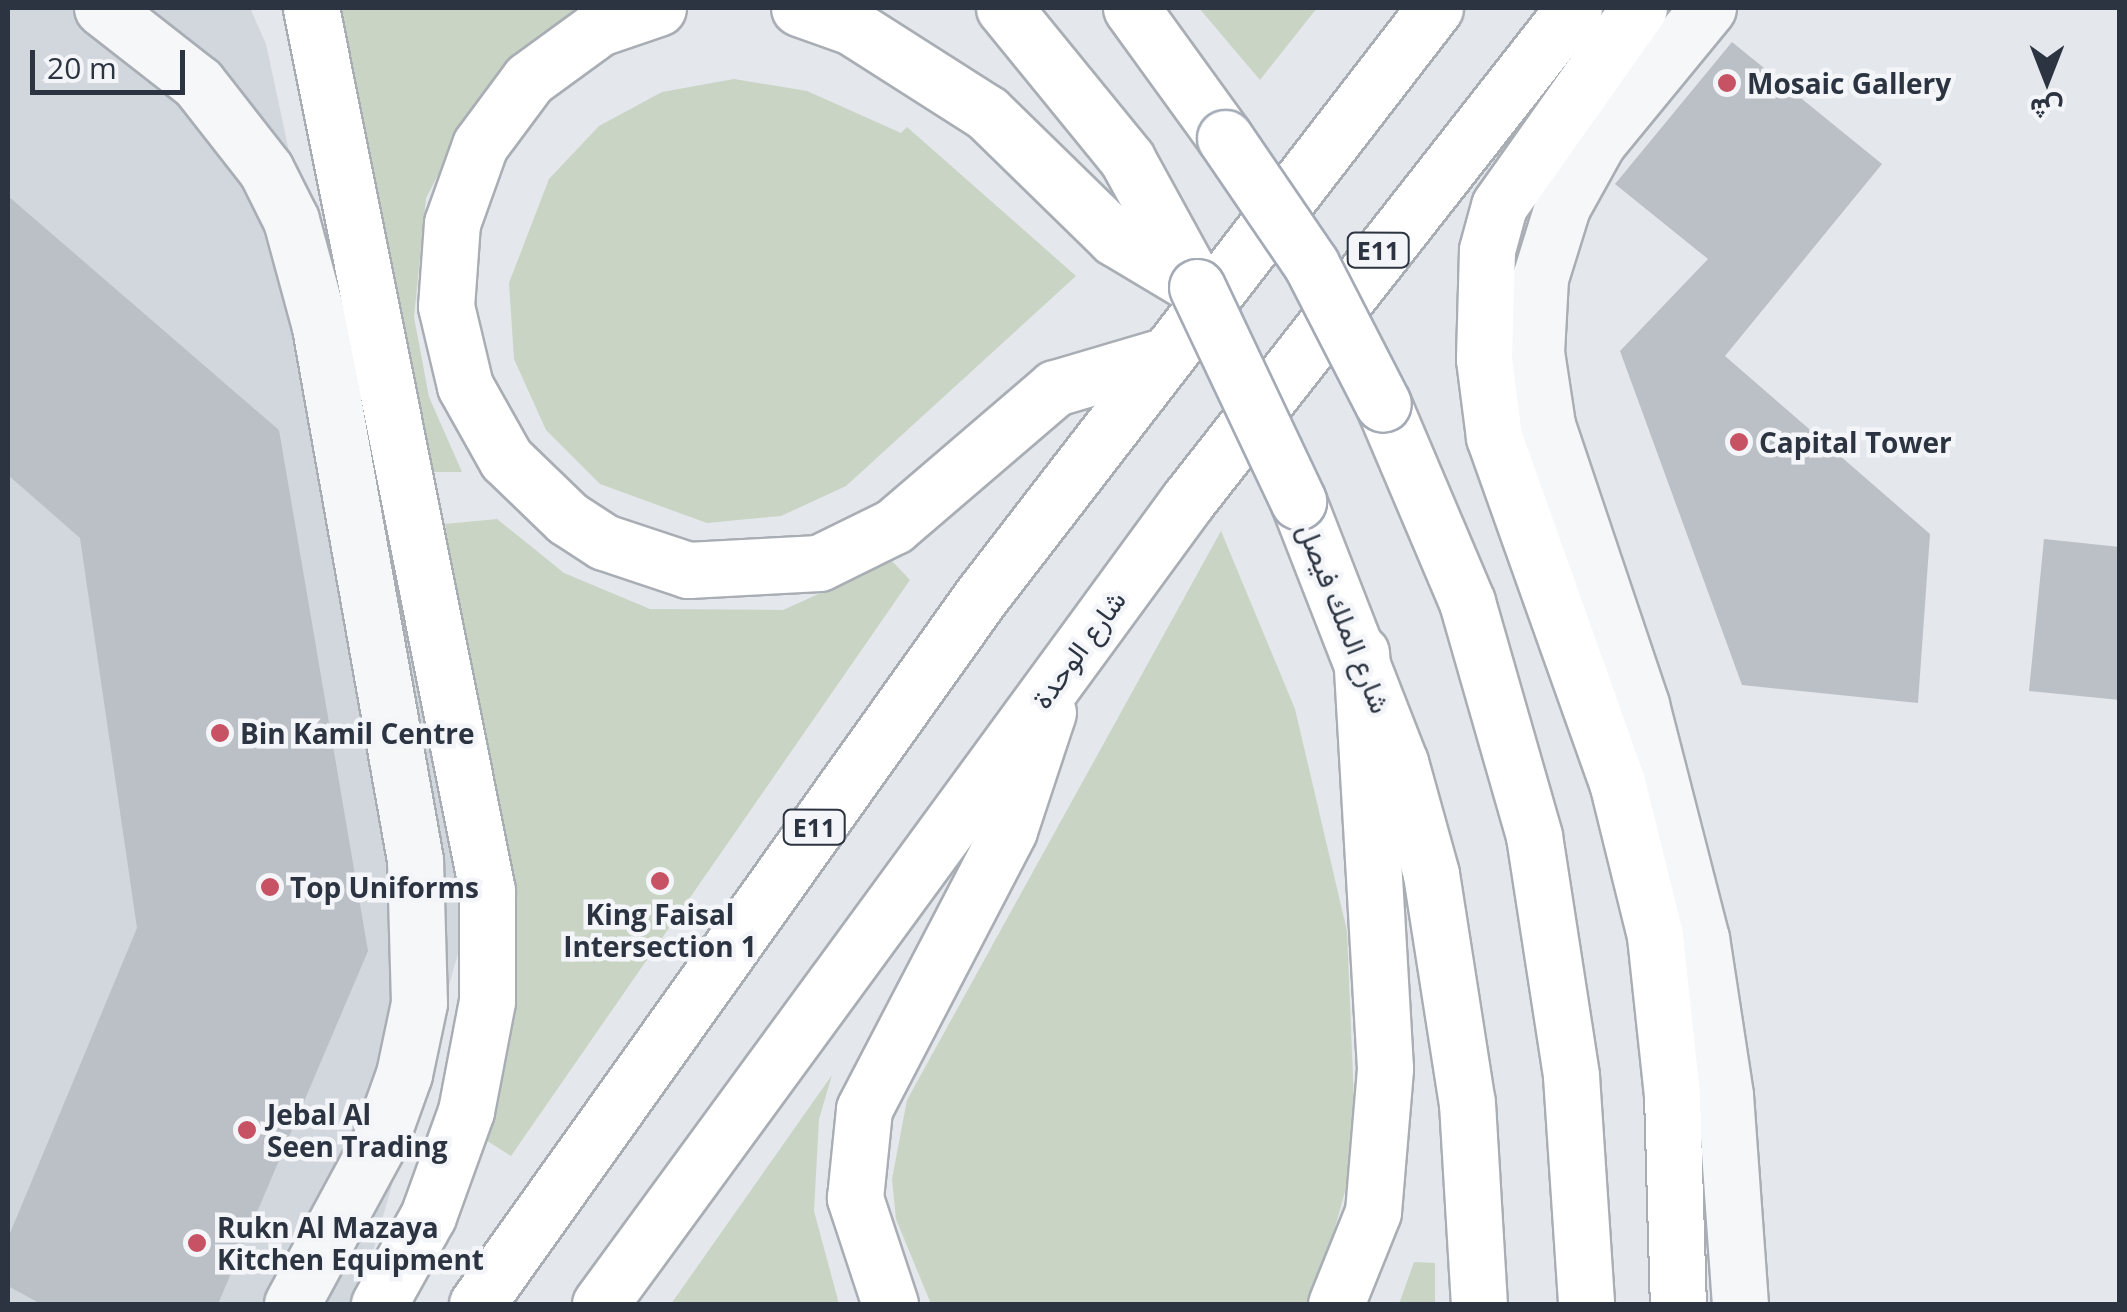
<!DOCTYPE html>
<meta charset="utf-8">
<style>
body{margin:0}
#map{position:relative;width:2127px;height:1312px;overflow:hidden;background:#e4e7eb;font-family:"Open Sans",Vazirmatn,sans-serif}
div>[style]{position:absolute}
.built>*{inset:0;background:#d2d6dd}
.green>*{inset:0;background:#c9d4c5}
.building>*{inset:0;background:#bbc0c7}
.roads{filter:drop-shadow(2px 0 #a9aeb5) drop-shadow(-2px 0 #a9aeb5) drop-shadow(0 2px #a9aeb5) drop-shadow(0 -2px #a9aeb5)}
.minor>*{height:55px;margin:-27.5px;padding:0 27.5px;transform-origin:27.5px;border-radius:27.5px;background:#f6f7f9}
.major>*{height:55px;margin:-27.5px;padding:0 27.5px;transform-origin:27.5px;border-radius:27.5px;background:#fff}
.highway>*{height:55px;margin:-27.5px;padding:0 27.5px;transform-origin:27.5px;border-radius:27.5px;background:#fff}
.bridges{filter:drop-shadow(2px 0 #a4abb6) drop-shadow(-2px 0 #a4abb6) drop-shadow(0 2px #a4abb6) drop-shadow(0 -2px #a4abb6)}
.major-bridge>*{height:55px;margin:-27.5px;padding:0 27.5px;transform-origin:27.5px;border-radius:27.5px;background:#fff}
.dots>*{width:28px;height:28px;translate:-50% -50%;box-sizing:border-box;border:5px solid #f3f5f8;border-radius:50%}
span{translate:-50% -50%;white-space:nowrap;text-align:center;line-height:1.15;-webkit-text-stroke:9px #f3f5f8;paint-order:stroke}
.shield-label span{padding:2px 8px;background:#f3f5f8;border:2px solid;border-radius:8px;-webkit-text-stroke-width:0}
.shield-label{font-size:25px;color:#2c3442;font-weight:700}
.poi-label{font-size:28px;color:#2c3442;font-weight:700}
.left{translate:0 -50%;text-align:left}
.street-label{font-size:28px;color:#2c3442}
.frame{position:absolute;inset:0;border:10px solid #2c3442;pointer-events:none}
.north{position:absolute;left:1997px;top:30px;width:100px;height:100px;-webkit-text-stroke:8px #f3f5f8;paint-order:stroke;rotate:180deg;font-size:28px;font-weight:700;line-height:40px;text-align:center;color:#2c3442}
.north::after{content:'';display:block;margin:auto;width:35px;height:45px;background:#2c3442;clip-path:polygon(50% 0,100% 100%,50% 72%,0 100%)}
.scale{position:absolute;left:30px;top:50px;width:155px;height:45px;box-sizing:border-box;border:5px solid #2c3442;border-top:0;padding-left:12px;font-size:30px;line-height:35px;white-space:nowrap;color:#2c3442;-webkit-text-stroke:8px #f3f5f8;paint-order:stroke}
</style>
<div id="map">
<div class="built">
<div style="clip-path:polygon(8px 8px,250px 8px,266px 44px,331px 347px,483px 866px,358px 1304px,8px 1304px)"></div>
</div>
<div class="green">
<div style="clip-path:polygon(338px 8px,595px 8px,479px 97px,426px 198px,414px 317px,429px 397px,462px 472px,433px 472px)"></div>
<div style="clip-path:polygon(1199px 8px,1317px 8px,1260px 80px)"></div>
<div style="clip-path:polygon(734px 79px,807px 91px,901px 133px,907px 127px,1076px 276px,846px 486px,781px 516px,707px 523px,600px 484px,546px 430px,514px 359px,509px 283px,549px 179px,599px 126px,662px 92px)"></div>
<div style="clip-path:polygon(497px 519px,564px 573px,650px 609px,783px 610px,892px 561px,910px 580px,511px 1156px,484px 1139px,509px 1037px,509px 903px,445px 524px)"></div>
<div style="clip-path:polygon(1221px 531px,1295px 709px,1347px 931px,1356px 1151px,1321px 1279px,1306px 1304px,931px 1304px,896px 1219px,892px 1179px,907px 1100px)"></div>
<div style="clip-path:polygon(832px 1075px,819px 1119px,814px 1211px,839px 1304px,671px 1304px)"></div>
<div style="clip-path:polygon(1414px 1262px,1435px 1263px,1435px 1304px,1399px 1304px)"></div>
</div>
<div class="building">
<div style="clip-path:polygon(1732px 42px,1882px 164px,1725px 356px,1930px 534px,1918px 703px,1742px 685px,1620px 351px,1708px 259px,1615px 184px)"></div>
<div style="clip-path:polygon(8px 196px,279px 430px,368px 951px,218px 1304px,41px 1304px,8px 1286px,8px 1238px,137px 928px,80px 538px,8px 475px)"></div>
<div style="clip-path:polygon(2044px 539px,2120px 547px,2120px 700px,2029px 691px)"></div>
</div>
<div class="roads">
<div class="minor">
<div style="left:102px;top:8px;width:122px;rotate:38deg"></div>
<div style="left:198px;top:83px;width:110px;rotate:52deg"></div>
<div style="left:266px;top:170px;width:56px;rotate:63.4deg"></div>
<div style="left:291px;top:220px;width:111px;rotate:74.8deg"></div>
<div style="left:320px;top:327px;width:541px;rotate:79.89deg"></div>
<div style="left:415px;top:860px;width:143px;rotate:88.4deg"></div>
<div style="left:419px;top:1003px;width:73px;rotate:101.9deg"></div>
<div style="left:404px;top:1074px;width:71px;rotate:109.7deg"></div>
<div style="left:380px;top:1141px;width:185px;rotate:118.4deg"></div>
<div style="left:1708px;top:8px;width:173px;rotate:129.4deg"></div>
<div style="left:1598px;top:142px;width:74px;rotate:119deg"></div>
<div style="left:1562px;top:207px;width:74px;rotate:107.2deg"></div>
<div style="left:1540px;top:278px;width:74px;rotate:93.1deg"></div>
<div style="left:1536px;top:352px;width:74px;rotate:81.4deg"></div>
<div style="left:1547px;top:425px;width:295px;rotate:71.4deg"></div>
<div style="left:1641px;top:705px;width:241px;rotate:75.6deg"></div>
<div style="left:1701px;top:938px;width:159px;rotate:81.3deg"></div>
<div style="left:1725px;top:1095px;width:210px;rotate:85.9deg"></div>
</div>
<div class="major">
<div style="left:1004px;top:8px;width:195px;rotate:50.8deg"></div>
<div style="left:1127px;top:159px;width:146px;rotate:61.3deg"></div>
<div style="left:1131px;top:8px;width:160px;rotate:54.1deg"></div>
<div style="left:1383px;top:404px;width:215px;rotate:67deg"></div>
<div style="left:1467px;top:602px;width:243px;rotate:74deg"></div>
<div style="left:1534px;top:836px;width:243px;rotate:81.2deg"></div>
<div style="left:1571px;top:1076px;width:228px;rotate:86.2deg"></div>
<div style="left:1298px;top:501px;width:280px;rotate:68.7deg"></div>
<div style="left:1400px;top:762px;width:116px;rotate:74.5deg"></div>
<div style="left:1431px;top:874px;width:232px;rotate:81.1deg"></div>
<div style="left:1467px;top:1103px;width:201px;rotate:86.6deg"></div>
</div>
<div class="highway">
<div style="left:311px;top:8px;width:899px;rotate:78.72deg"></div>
<div style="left:487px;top:890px;width:111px;rotate:90deg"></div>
<div style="left:487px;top:1001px;width:112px;rotate:100.8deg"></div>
<div style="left:466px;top:1111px;width:112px;rotate:109.9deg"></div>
<div style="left:428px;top:1216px;width:101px;rotate:119.1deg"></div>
<div style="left:658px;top:8px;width:62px;rotate:161.3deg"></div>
<div style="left:599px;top:28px;width:87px;rotate:143.9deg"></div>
<div style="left:529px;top:79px;width:82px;rotate:126.6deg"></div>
<div style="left:480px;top:145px;width:83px;rotate:109.7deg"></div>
<div style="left:452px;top:223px;width:83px;rotate:94.1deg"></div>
<div style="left:446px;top:306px;width:82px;rotate:76.6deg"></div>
<div style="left:465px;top:386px;width:84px;rotate:60.7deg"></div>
<div style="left:506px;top:459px;width:85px;rotate:44deg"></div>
<div style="left:567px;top:518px;width:44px;rotate:33deg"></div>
<div style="left:604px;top:542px;width:89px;rotate:18.4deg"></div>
<div style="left:688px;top:570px;width:131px;rotate:-3.1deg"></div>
<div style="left:819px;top:563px;width:84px;rotate:-26.3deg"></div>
<div style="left:894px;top:526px;width:212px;rotate:-40.6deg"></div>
<div style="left:1055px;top:388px;width:109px;rotate:-16.4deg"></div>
<div style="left:799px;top:8px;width:56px;rotate:19.7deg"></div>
<div style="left:852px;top:27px;width:160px;rotate:32.5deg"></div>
<div style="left:987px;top:113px;width:179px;rotate:44.3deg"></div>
<div style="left:1115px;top:238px;width:96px;rotate:30.9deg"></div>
<div style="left:1639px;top:8px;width:242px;rotate:125.3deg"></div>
<div style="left:1499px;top:206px;width:46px;rotate:105.3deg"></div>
<div style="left:1487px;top:250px;width:109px;rotate:91.6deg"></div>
<div style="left:1484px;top:359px;width:79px;rotate:82.7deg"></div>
<div style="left:1494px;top:437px;width:366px;rotate:70.4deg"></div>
<div style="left:1617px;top:782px;width:159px;rotate:76.1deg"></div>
<div style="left:1655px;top:936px;width:159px;rotate:83.9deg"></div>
<div style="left:1672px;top:1094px;width:210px;rotate:88.4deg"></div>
<div style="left:477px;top:1304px;width:867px;rotate:-54.53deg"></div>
<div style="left:980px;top:598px;width:745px;rotate:-52.36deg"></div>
<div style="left:600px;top:1304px;width:997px;rotate:-53.81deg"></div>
<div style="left:1189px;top:499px;width:624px;rotate:-51.9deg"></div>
<div style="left:890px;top:1304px;width:112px;rotate:-108.3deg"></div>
<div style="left:855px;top:1198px;width:89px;rotate:-84.2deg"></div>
<div style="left:864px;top:1109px;width:314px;rotate:-62.5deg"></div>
<div style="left:1009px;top:830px;width:124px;rotate:-71.7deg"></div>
<div style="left:1336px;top:1304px;width:99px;rotate:-68.1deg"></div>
<div style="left:1373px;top:1212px;width:144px;rotate:-85.2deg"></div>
<div style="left:1385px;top:1068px;width:416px;rotate:-93.3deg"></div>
</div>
</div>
<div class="bridges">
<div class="major-bridge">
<div style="left:1225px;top:138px;width:153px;rotate:55.7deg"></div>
<div style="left:1311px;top:264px;width:157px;rotate:62.8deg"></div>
<div style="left:1197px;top:287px;width:237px;rotate:64.7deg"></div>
</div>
</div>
<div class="dots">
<div style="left:1727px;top:83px;background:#c65264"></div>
<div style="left:1739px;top:442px;background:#c65264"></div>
<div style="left:220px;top:733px;background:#c65264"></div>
<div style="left:660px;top:881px;background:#c65264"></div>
<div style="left:270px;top:887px;background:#c65264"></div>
<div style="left:247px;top:1130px;background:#c65264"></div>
<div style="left:197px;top:1243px;background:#c65264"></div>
</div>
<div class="shield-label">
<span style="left:1378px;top:250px">E11</span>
<span style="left:814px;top:827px">E11</span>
</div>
<div class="poi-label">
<span class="left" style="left:1747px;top:83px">Mosaic Gallery</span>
<span class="left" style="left:1759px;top:442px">Capital Tower</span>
<span class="left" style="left:240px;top:733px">Bin Kamil Centre</span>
<span class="left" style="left:290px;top:887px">Top Uniforms</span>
<span style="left:660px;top:930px">King Faisal<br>Intersection 1</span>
<span class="left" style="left:267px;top:1130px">Jebal Al<br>Seen Trading</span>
<span class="left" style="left:217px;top:1243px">Rukn Al Mazaya<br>Kitchen Equipment</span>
</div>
<div class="street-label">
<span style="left:1345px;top:618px;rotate:68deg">شارع الملك فيصل</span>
<span style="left:1078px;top:649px;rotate:-54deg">شارع الوحدة</span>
</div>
<div class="frame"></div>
<div class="north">ش</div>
<div class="scale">20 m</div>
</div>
